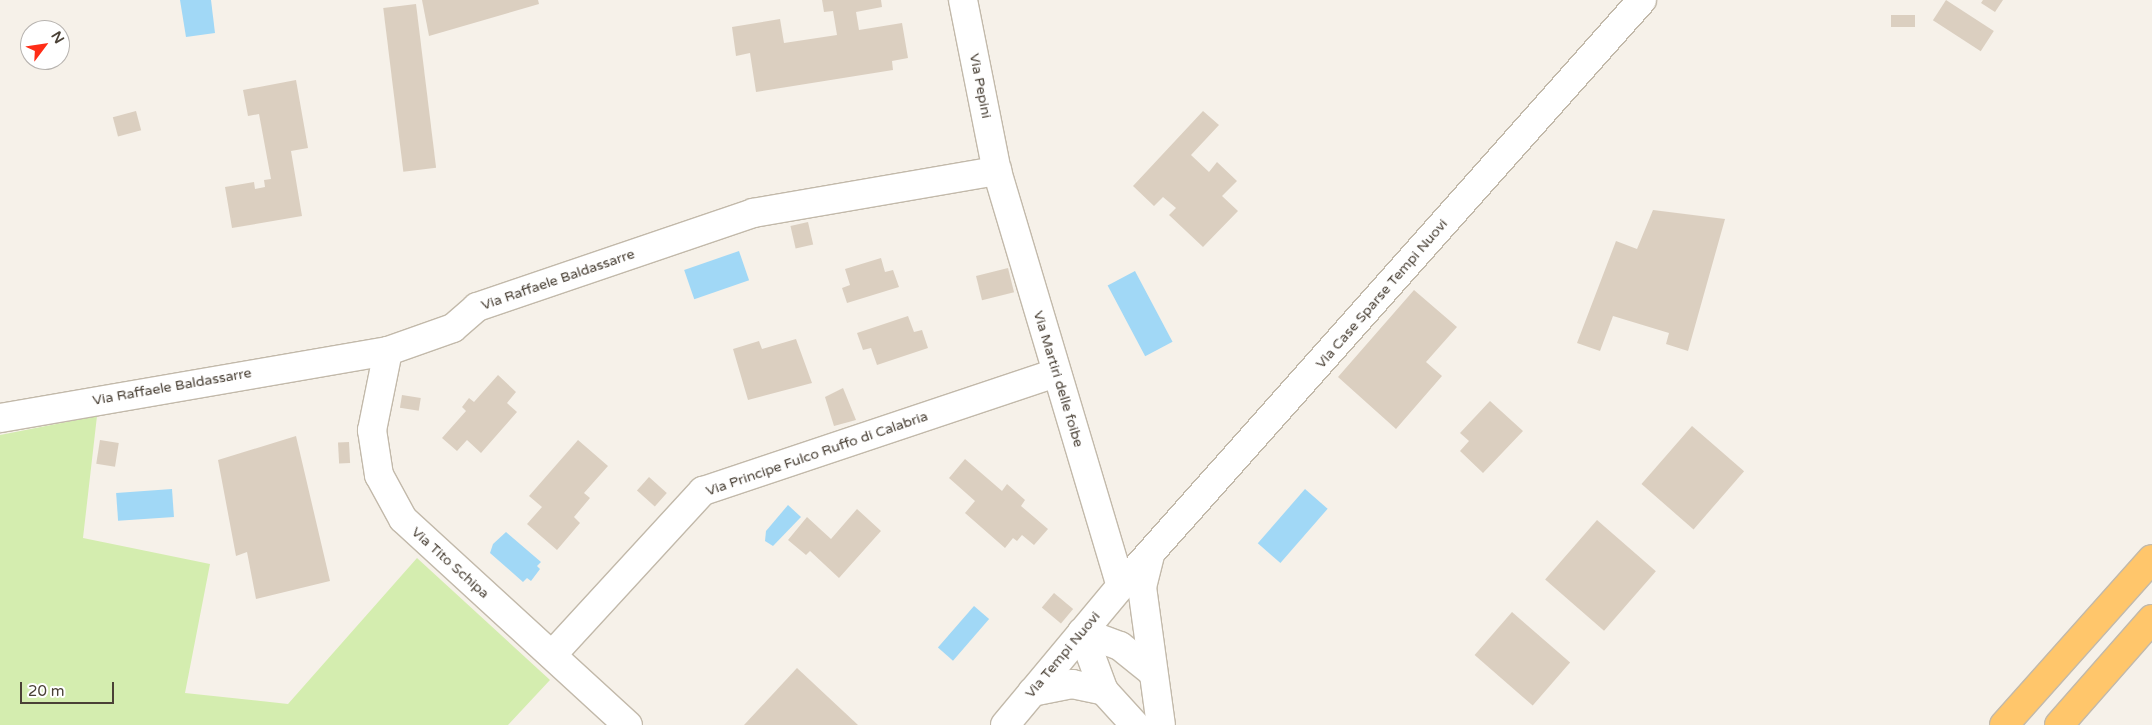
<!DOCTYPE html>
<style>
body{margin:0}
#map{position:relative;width:2152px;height:725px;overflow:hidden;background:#f6f1e9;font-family:"Varela Round",sans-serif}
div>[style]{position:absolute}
.green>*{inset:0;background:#d4edaf}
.water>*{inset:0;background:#a1d8f6;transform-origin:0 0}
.building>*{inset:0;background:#dbcfc0;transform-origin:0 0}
.roads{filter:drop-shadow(1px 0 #c2b9aa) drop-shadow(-1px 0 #c2b9aa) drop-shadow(0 1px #c2b9aa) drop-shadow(0 -1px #c2b9aa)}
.minor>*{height:28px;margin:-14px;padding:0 14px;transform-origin:14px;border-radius:14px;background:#fff}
.highway>*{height:28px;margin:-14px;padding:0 14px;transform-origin:14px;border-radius:14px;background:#ffc66b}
span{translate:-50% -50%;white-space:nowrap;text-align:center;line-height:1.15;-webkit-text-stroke:4.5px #fff;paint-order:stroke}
.street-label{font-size:14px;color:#4a4136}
.north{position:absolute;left:20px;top:20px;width:50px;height:50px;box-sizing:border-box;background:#fff;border:1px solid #b7b3af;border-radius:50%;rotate:59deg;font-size:14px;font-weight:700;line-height:20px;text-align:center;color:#4a4136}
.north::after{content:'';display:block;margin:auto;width:18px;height:22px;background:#ff2d17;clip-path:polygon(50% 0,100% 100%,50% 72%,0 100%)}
.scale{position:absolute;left:20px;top:682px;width:94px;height:22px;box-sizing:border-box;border:2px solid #4a4136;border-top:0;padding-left:6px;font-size:15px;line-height:18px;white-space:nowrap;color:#4a4136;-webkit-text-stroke:4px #fff;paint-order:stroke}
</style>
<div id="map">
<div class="green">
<div style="clip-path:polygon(97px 416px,83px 538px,210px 564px,185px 693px,288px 704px,417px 558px,550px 680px,508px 725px,0 725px,0 435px)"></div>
</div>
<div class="water">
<div style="clip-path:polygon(180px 0,211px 0,215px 33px,186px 37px)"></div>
<div style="left:739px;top:251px;width:31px;height:58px;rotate:71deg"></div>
<div style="left:1135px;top:271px;width:80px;height:31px;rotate:62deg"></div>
<div style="left:172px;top:489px;width:28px;height:56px;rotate:86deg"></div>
<div style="left:1305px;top:489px;width:30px;height:72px;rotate:41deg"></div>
<div style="clip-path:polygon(788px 505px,801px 517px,773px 546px,765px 541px,766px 531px)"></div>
<div style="clip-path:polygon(506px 532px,541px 562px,537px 566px,540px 569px,531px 581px,527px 578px,523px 582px,490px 553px,493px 544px)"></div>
<div style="left:974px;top:606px;width:20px;height:55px;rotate:41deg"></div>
</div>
<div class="building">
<div style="clip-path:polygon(422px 0,538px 0,539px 4px,429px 36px)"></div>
<div style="clip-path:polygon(822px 0,881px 0,882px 7px,856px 12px,859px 30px,902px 23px,908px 58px,892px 61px,893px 70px,756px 92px,750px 53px,736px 56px,732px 27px,780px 19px,784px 43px,837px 35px,833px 11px,824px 12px)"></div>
<div style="left:1946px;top:0;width:57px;height:24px;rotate:33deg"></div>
<div style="clip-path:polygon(1983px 0,2003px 0,1995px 12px,1981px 3px)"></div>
<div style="left:416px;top:4px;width:165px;height:33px;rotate:83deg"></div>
<div style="left:1891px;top:15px;width:24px;height:12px"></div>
<div style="clip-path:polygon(296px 80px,308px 148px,291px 151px,302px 216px,232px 228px,225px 187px,254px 182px,255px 189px,265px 187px,264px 180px,271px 179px,259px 114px,248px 116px,243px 90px)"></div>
<div style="left:136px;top:111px;width:20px;height:24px;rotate:75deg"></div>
<div style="clip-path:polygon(1203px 111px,1219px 125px,1191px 155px,1209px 172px,1217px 162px,1237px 181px,1222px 196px,1238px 211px,1203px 247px,1169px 215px,1176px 208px,1163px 197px,1154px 206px,1133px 186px)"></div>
<div style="clip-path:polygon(1653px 210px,1725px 219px,1688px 351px,1666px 344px,1669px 333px,1613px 316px,1600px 351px,1577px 343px,1616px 241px,1637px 249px)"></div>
<div style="left:808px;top:222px;width:23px;height:18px;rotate:77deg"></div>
<div style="clip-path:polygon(881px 258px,885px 272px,893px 270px,899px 287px,847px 303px,842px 288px,850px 285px,845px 269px)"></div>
<div style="left:1008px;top:268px;width:25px;height:33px;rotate:76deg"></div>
<div style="clip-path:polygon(1414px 290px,1457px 327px,1426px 362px,1442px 376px,1396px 429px,1338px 377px)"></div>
<div style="clip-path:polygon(908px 316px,914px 332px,922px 330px,928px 348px,877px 365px,871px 348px,863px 350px,857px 333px)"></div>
<div style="clip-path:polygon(796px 339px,812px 383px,748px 400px,733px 349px,759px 341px,762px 349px)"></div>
<div style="clip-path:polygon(498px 375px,516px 392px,507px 403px,517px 412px,481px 453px,467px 440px,457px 451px,442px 438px,466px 411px,462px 407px,469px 398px,474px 402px)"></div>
<div style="clip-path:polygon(843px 388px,856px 420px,834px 426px,825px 397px)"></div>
<div style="left:402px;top:395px;width:19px;height:13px;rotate:9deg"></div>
<div style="clip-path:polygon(1490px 401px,1523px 431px,1483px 473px,1460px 451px,1469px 441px,1460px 433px)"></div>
<div style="left:1692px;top:426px;width:69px;height:77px;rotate:41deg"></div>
<div style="clip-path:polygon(296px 436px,330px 581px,256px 599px,247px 552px,236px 556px,218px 460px)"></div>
<div style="left:100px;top:440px;width:19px;height:24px;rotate:9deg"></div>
<div style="clip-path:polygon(578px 440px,608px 466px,584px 493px,590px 498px,574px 517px,580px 523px,557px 550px,527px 524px,542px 507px,529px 496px)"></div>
<div style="left:349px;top:442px;width:21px;height:11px;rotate:87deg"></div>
<div style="clip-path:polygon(965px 459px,1002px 491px,1007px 484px,1025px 500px,1021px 506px,1048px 529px,1034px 545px,1022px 535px,1017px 541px,1013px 538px,1005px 548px,965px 513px,975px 501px,949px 478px)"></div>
<div style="left:649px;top:477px;width:24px;height:18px;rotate:42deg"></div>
<div style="clip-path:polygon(857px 509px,881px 531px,839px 578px,810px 551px,806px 555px,788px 540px,807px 517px,831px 539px)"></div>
<div style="left:1597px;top:520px;width:78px;height:79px;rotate:41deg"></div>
<div style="left:1054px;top:593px;width:25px;height:19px;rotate:40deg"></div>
<div style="left:1512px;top:612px;width:77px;height:57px;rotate:41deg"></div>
<div style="clip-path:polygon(797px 668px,858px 725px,744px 725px)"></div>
</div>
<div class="roads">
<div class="minor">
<div style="left:963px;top:0;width:174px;rotate:78.8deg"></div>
<div style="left:997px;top:171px;width:433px;rotate:73.4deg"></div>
<div style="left:388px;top:351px;width:81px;rotate:101.4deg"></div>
<div style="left:372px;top:430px;width:46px;rotate:81.2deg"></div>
<div style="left:379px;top:475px;width:50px;rotate:61.4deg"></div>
<div style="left:403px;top:519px;width:305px;rotate:42.5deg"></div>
<div style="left:0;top:418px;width:394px;rotate:-9.8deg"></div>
<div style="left:388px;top:351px;width:69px;rotate:-19.5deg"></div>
<div style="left:453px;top:328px;width:32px;rotate:-41deg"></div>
<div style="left:477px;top:307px;width:292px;rotate:-18.8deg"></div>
<div style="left:753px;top:213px;width:248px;rotate:-9.8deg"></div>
<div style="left:1150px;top:555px;width:33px;rotate:104deg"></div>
<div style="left:1142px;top:587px;width:139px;rotate:82.2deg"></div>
<div style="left:1082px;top:632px;width:63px;rotate:69.6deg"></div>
<div style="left:1104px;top:691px;width:46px;rotate:47.6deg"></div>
<div style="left:1082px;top:632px;width:40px;rotate:20.2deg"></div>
<div style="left:1120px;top:646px;width:40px;rotate:39deg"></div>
<div style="left:552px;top:655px;width:223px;rotate:-47.4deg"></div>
<div style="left:703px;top:491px;width:372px;rotate:-18.5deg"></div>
<div style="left:1032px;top:692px;width:41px;rotate:-11.3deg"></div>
<div style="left:1072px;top:684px;width:33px;rotate:12deg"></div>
<div style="left:1005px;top:725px;width:181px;rotate:-50.2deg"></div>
<div style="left:1121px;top:586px;width:784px;rotate:-48.36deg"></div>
</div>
<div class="highway">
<div style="left:2004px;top:725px;width:222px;rotate:-48.3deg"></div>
<div style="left:2059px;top:725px;width:141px;rotate:-48.7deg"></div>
</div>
</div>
<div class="street-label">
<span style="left:980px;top:86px;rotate:79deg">Via Pepini</span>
<span style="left:558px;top:280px;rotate:-19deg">Via Raffaele Baldassarre</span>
<span style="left:1382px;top:294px;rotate:-49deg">Via Case Sparse Tempi Nuovi</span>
<span style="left:1058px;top:379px;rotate:73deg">Via Martiri delle foibe</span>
<span style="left:172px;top:387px;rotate:-10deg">Via Raffaele Baldassarre</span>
<span style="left:817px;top:454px;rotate:-19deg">Via Principe Fulco Ruffo di Calabria</span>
<span style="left:450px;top:563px;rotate:42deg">Via Tito Schipa</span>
<span style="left:1063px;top:655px;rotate:-50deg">Via Tempi Nuovi</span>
</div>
<div class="north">N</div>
<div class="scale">20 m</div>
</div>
